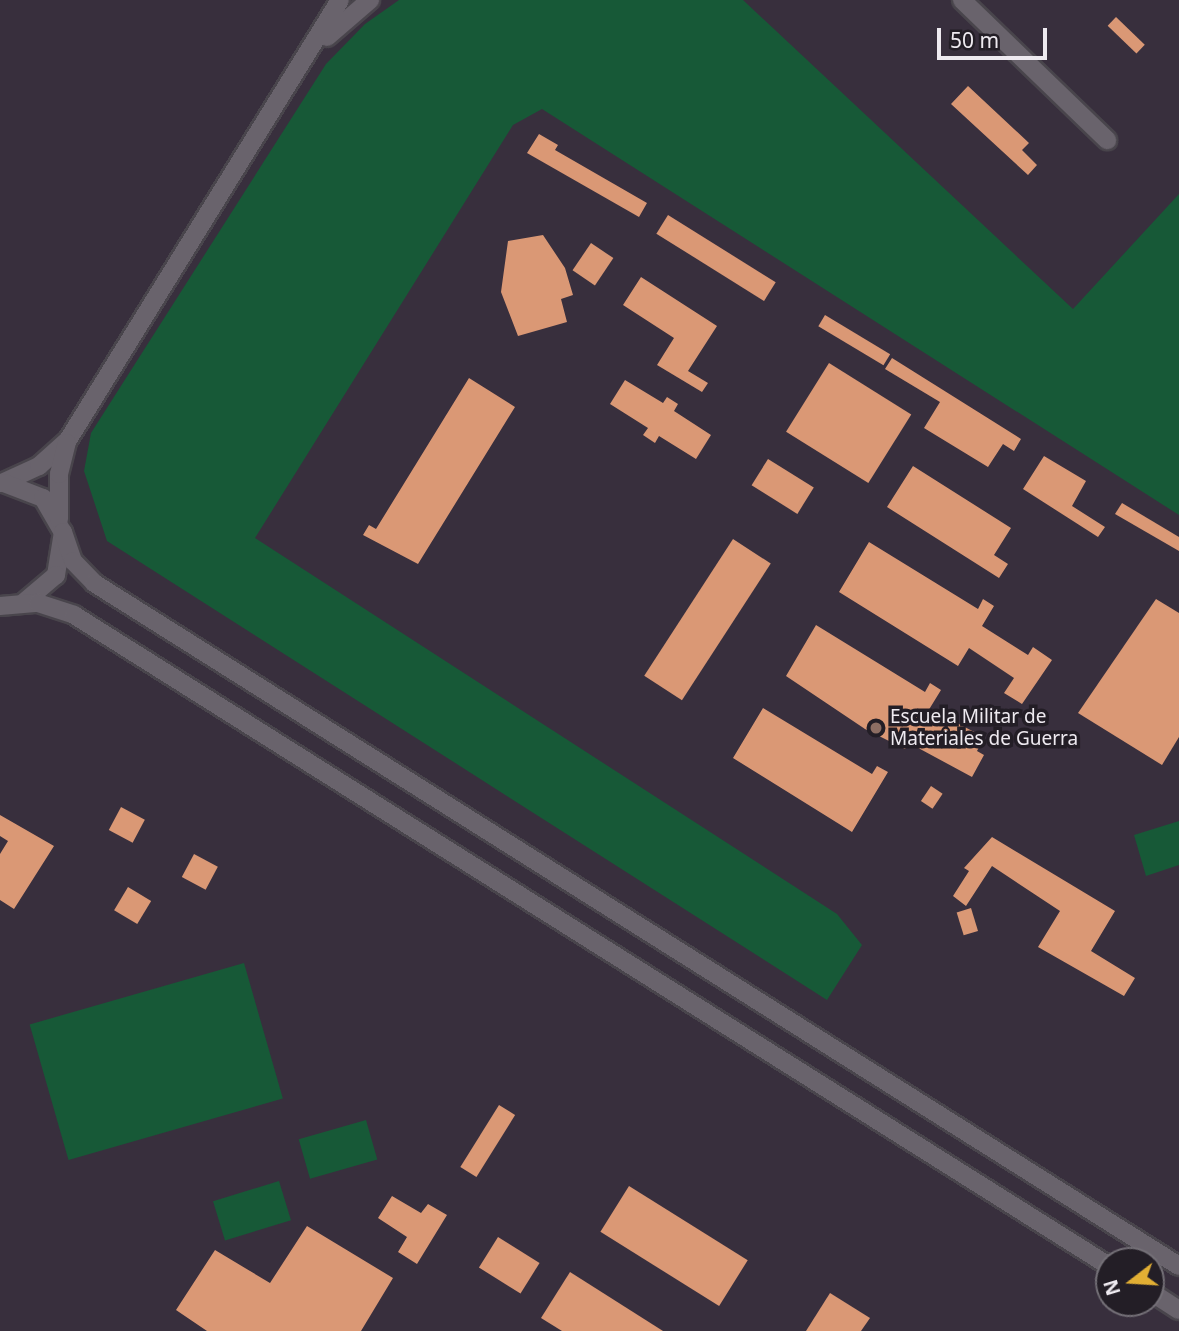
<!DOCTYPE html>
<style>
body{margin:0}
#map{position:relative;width:1179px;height:1331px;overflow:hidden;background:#2d2830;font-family:"Noto Sans",sans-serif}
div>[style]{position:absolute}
.built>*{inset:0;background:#382f3d}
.green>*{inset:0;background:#175937;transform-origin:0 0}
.building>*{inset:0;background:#da9875;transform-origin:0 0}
.roads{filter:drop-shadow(2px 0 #49454c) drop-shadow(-2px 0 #49454c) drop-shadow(0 2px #49454c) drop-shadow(0 -2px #49454c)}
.minor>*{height:18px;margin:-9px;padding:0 9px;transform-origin:9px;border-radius:9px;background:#69636c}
.dots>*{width:19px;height:19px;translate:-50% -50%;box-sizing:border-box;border:4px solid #231e26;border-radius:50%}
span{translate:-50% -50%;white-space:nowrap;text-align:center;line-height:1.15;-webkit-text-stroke:7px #231e26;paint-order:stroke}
.poi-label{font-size:19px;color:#eeeaf0}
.left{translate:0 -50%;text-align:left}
.north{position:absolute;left:1095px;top:1247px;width:70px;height:70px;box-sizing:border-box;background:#231e26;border:2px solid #747077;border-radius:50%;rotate:253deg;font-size:19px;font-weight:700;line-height:28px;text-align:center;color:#eeeaf0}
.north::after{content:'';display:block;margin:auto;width:24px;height:32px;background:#e2af34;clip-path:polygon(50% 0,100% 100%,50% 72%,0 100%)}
.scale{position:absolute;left:937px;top:28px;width:110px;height:32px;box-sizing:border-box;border:4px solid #eeeaf0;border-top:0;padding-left:9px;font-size:21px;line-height:24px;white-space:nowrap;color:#eeeaf0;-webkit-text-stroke:5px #231e26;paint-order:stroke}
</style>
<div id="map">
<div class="built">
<div style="clip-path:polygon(evenodd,0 0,1179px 0,1179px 1331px,0 1331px,0 0,1109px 1261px,1151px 1261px,1151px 1303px,1109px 1303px,1109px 1261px)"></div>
</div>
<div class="green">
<div style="clip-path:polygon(399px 0,743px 0,1073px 309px,1179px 194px,1179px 515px,542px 109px,513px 125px,255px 538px,837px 914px,862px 945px,827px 1000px,107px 541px,84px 471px,91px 433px,326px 64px,365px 24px)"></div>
<div style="clip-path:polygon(1179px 821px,1179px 865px,1146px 876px,1134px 835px)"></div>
<div style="left:244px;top:963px;width:141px;height:223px;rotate:74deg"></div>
<div style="left:366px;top:1120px;width:41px;height:70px;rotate:74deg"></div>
<div style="left:279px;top:1181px;width:41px;height:69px;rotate:73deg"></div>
</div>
<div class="building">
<div style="left:1116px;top:17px;width:40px;height:12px;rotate:44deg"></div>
<div style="clip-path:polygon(968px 86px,1029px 143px,1022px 150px,1037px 165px,1028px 175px,951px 104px)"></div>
<div style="clip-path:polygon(539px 134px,558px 145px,555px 150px,647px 203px,639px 217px,527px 153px)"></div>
<div style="left:668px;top:215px;width:127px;height:22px;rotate:32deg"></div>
<div style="clip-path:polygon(543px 235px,565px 268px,573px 295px,561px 299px,567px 322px,518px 336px,501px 292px,508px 241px)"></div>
<div style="left:591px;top:243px;width:27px;height:33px;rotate:34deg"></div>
<div style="clip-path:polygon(641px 277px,717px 326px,688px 371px,708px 383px,702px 392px,657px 365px,674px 338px,623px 305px)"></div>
<div style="left:825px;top:315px;width:76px;height:13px;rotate:31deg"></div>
<div style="clip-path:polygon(892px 358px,1021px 439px,1014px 451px,1003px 444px,988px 467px,924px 428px,940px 402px,885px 369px)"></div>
<div style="left:829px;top:363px;width:97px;height:81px;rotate:32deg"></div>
<div style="clip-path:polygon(469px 378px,515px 407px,418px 564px,363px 535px,369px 525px,376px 529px)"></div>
<div style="clip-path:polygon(625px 380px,663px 403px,667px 397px,678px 404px,674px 411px,711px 435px,696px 459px,659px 436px,655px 443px,643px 435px,648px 428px,610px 404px)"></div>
<div style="clip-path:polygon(1044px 456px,1086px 481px,1072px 506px,1105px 527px,1098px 537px,1023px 489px)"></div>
<div style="left:768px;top:459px;width:54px;height:31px;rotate:32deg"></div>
<div style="clip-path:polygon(913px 466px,1011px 528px,994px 555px,1008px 564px,999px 578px,887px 507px)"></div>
<div style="clip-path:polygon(1122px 503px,1179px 537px,1179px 551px,1115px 514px)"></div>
<div style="left:733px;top:539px;width:45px;height:163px;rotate:33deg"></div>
<div style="clip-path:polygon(869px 542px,978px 609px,983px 599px,994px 606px,982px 626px,1028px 655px,1033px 647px,1052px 660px,1022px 704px,1004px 693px,1014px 678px,969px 648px,958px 666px,839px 592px)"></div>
<div style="clip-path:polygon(1156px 599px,1179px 613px,1179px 737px,1162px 765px,1078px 713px)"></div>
<div style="clip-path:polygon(816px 625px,925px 692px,930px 683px,941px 690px,925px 716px,947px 728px,951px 720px,984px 737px,977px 751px,984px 755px,972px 777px,909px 743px,905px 749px,865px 729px,786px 676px)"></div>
<div style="clip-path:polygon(763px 708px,872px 774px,877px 766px,888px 772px,852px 832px,733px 758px)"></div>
<div style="left:931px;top:786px;width:14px;height:18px;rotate:34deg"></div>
<div style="left:121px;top:807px;width:27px;height:26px;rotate:28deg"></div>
<div style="clip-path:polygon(0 815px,54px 846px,14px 909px,0 900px,0 854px,8px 841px,0 836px)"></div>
<div style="clip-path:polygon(992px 837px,1115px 911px,1091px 951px,1135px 978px,1124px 996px,1038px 947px,1060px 911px,992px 866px,966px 906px,953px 896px,969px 871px,964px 868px)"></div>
<div style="left:194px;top:854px;width:27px;height:26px;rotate:28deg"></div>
<div style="left:128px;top:887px;width:27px;height:27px;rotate:31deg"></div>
<div style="left:971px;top:908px;width:24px;height:15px;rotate:73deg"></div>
<div style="left:499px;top:1105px;width:19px;height:73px;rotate:32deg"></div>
<div style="left:629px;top:1186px;width:140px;height:54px;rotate:32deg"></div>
<div style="clip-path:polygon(392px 1196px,421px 1213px,428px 1204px,447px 1215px,417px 1264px,398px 1252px,407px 1237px,378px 1218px)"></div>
<div style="clip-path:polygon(307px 1226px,393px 1278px,361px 1331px,207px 1331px,176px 1310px,215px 1250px,270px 1283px)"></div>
<div style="left:498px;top:1237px;width:49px;height:36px;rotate:32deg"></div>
<div style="clip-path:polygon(570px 1272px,663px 1331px,562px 1331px,541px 1318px)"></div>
<div style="clip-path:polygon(830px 1293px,870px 1318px,861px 1331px,806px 1331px)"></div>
</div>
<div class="roads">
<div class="minor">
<div style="left:962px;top:0;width:202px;rotate:44deg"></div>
<div style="left:327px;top:37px;width:57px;rotate:-40.7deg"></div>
<div style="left:2px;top:483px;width:41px;rotate:-24.7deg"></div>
<div style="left:39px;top:466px;width:39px;rotate:-42deg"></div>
<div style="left:68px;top:440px;width:517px;rotate:-58.28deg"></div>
<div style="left:4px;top:483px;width:42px;rotate:21deg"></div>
<div style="left:43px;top:498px;width:39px;rotate:60deg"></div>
<div style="left:63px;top:532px;width:44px;rotate:99.2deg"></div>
<div style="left:56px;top:575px;width:43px;rotate:139.7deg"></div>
<div style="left:59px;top:519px;width:45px;rotate:-90deg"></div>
<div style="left:59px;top:474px;width:32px;rotate:-76deg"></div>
<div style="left:63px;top:532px;width:31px;rotate:71deg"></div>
<div style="left:73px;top:561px;width:30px;rotate:46deg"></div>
<div style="left:94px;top:583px;width:1282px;rotate:32.19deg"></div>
<div style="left:0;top:606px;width:38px;rotate:-5deg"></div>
<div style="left:38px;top:603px;width:38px;rotate:18deg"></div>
<div style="left:74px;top:615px;width:1223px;rotate:32.17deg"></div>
<div style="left:1151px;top:1292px;width:33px;rotate:33deg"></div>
</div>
</div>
<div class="dots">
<div style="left:876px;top:728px;background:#8d6e63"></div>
</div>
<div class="poi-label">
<span class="left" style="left:890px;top:728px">Escuela Militar de<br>Materiales de Guerra</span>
</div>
<div class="north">N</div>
<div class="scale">50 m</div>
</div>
